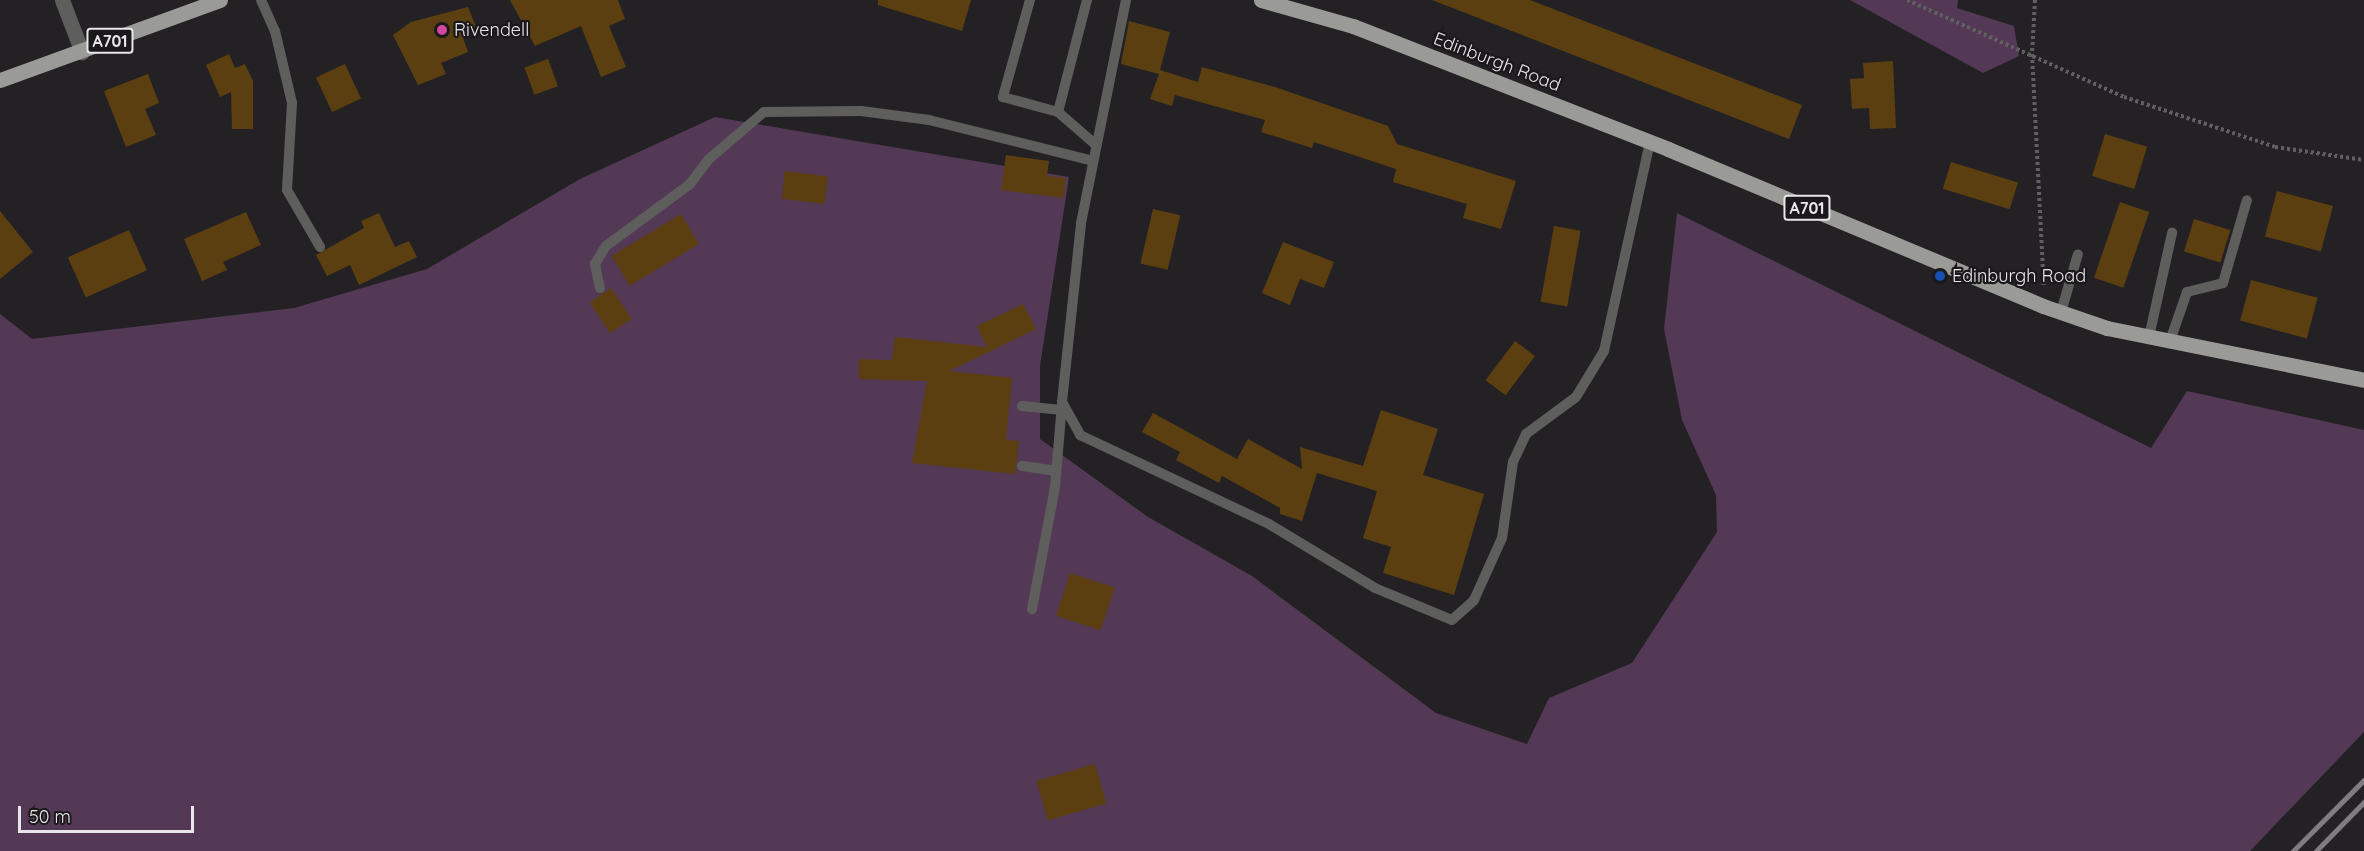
<!DOCTYPE html>
<style>
body{margin:0}
#map{position:relative;width:2364px;height:851px;overflow:hidden;background:#242125;font-family:Quicksand,sans-serif}
div>[style]{position:absolute}
.green>*{inset:0;background:#533955}
.building>*{inset:0;background:#5c3f10;transform-origin:0 0}
.path>*{height:4px;margin-top:-2px;transform-origin:0;background:repeating-linear-gradient(90deg,#625f63 0 3px,transparent 0 6px)}
.lane>*{height:10px;margin:-5px;padding:0 5px;transform-origin:5px;border-radius:5px;background:#5e5f5d}
.street>*{height:15px;margin:-7.5px;padding:0 7.5px;transform-origin:7.5px;border-radius:7.5px;background:#5e5f5d}
.primary>*{height:15px;margin:-7.5px;padding:0 7.5px;transform-origin:7.5px;border-radius:7.5px;background:#9a9b97}
.rail>*{height:4.5px;margin:-2.25px;padding:0 2.25px;transform-origin:2.25px;border-radius:2.25px;background:#7e7c7f}
.dots>*{width:16px;height:16px;translate:-50% -50%;box-sizing:border-box;border:3px solid #1b181b;border-radius:50%}
span{translate:-50% -50%;white-space:nowrap;text-align:center;line-height:1.15;-webkit-text-stroke:4.5px #1b181b;paint-order:stroke}
.shield-label span{padding:2px 4px;background:#1b181b;border:2px solid;border-radius:4px;-webkit-text-stroke-width:0}
.shield-label{font-size:16px;color:#e8e6e8;font-weight:700}
.poi-label{font-size:18px;color:#e8e6e8}
.left{translate:0 -50%;text-align:left}
.street-label{font-size:18px;color:#e8e6e8}
.scale{position:absolute;left:18px;top:806px;width:176px;height:27px;box-sizing:border-box;border:3px solid #e8e6e8;border-top:0;padding-left:8px;font-size:18px;line-height:21px;white-space:nowrap;color:#e8e6e8;-webkit-text-stroke:4px #1b181b;paint-order:stroke}
</style>
<div id="map">
<div class="green">
<div style="clip-path:polygon(1850px 0,1958px 0,1957px 8px,2014px 26px,2019px 56px,1983px 73px)"></div>
<div style="clip-path:polygon(715px 117px,1069px 177px,1040px 366px,1040px 439px,1148px 517px,1252px 576px,1436px 713px,1527px 744px,1549px 698px,1632px 663px,1717px 532px,1716px 495px,1682px 420px,1664px 329px,1677px 213px,2151px 448px,2187px 391px,2364px 430px,2364px 732px,2250px 851px,0 851px,0 314px,32px 339px,294px 308px,427px 269px,580px 179px)"></div>
</div>
<div class="building">
<div style="clip-path:polygon(510px 0,618px 0,625px 19px,609px 26px,626px 67px,601px 77px,581px 26px,535px 46px)"></div>
<div style="clip-path:polygon(878px 0,971px 0,962px 31px,878px 5px)"></div>
<div style="clip-path:polygon(1432px 0,1530px 0,1802px 105px,1789px 139px)"></div>
<div style="clip-path:polygon(468px 7px,478px 32px,463px 38px,468px 52px,441px 63px,446px 74px,418px 85px,393px 35px,411px 22px)"></div>
<div style="clip-path:polygon(1129px 21px,1170px 32px,1160px 70px,1198px 82px,1202px 67px,1275px 87px,1388px 126px,1397px 144px,1516px 181px,1501px 229px,1463px 218px,1467px 204px,1393px 182px,1396px 169px,1314px 142px,1312px 148px,1261px 132px,1265px 120px,1175px 95px,1172px 106px,1150px 99px,1159px 74px,1121px 64px)"></div>
<div style="clip-path:polygon(229px 54px,235px 68px,245px 64px,253px 81px,253px 129px,232px 129px,231px 92px,220px 97px,206px 65px)"></div>
<div style="left:548px;top:59px;width:29px;height:25px;rotate:70deg"></div>
<div style="clip-path:polygon(1893px 61px,1896px 128px,1870px 129px,1869px 108px,1852px 109px,1850px 79px,1864px 78px,1863px 63px)"></div>
<div style="left:345px;top:64px;width:38px;height:32px;rotate:65deg"></div>
<div style="clip-path:polygon(148px 74px,159px 103px,145px 109px,156px 135px,126px 147px,104px 91px)"></div>
<div style="left:2105px;top:134px;width:44px;height:44px;rotate:17deg"></div>
<div style="clip-path:polygon(1006px 155px,1049px 161px,1047px 176px,1066px 178px,1063px 198px,1001px 190px)"></div>
<div style="left:1951px;top:162px;width:70px;height:28px;rotate:17deg"></div>
<div style="left:785px;top:171px;width:43px;height:28px;rotate:7deg"></div>
<div style="left:2277px;top:191px;width:58px;height:47px;rotate:15deg"></div>
<div style="left:2120px;top:202px;width:31px;height:80px;rotate:19deg"></div>
<div style="left:1153px;top:209px;width:28px;height:56px;rotate:13deg"></div>
<div style="clip-path:polygon(0 211px,33px 252px,0 279px)"></div>
<div style="clip-path:polygon(246px 212px,261px 245px,223px 262px,227px 270px,202px 281px,184px 239px)"></div>
<div style="clip-path:polygon(379px 213px,395px 247px,409px 241px,417px 257px,359px 285px,350px 265px,327px 276px,316px 255px,364px 228px,361px 221px)"></div>
<div style="left:681px;top:214px;width:35px;height:81px;rotate:59deg"></div>
<div style="left:2194px;top:219px;width:38px;height:34px;rotate:17deg"></div>
<div style="left:1554px;top:226px;width:27px;height:77px;rotate:10deg"></div>
<div style="left:129px;top:230px;width:44px;height:67px;rotate:66deg"></div>
<div style="clip-path:polygon(1283px 242px,1334px 262px,1324px 288px,1300px 279px,1290px 305px,1262px 293px)"></div>
<div style="left:2251px;top:280px;width:69px;height:42px;rotate:15deg"></div>
<div style="left:611px;top:288px;width:37px;height:26px;rotate:56deg"></div>
<div style="clip-path:polygon(1023px 304px,1036px 329px,949px 371px,1012px 378px,1006px 440px,1019px 441px,1015px 474px,912px 463px,927px 381px,859px 379px,859px 359px,892px 360px,895px 337px,987px 347px,977px 326px)"></div>
<div style="left:1515px;top:341px;width:25px;height:49px;rotate:37deg"></div>
<div style="clip-path:polygon(1381px 410px,1438px 429px,1423px 475px,1484px 494px,1454px 595px,1383px 573px,1391px 547px,1363px 538px,1377px 491px,1317px 473px,1302px 521px,1280px 514px,1280px 508px,1222px 476px,1219px 483px,1176px 460px,1180px 452px,1142px 432px,1153px 413px,1237px 459px,1248px 439px,1302px 469px,1300px 447px,1363px 466px)"></div>
<div style="left:1070px;top:573px;width:47px;height:45px;rotate:18deg"></div>
<div style="left:1095px;top:764px;width:41px;height:61px;rotate:74deg"></div>
</div>
<div class="path">
<div style="left:1907px;top:0;width:238px;rotate:24.1deg"></div>
<div style="left:2124px;top:97px;width:159px;rotate:18.3deg"></div>
<div style="left:2275px;top:147px;width:90px;rotate:8.3deg"></div>
<div style="left:2035px;top:0;width:54px;rotate:93.2deg"></div>
<div style="left:2032px;top:54px;width:234px;rotate:87.1deg"></div>
</div>
<div class="lane">
<div style="left:261px;top:0;width:34px;rotate:66deg"></div>
<div style="left:275px;top:31px;width:74px;rotate:76.7deg"></div>
<div style="left:292px;top:103px;width:87px;rotate:93.3deg"></div>
<div style="left:287px;top:190px;width:66px;rotate:59.9deg"></div>
<div style="left:1030px;top:0;width:101px;rotate:105.6deg"></div>
<div style="left:1003px;top:97px;width:57px;rotate:15.3deg"></div>
<div style="left:1058px;top:112px;width:116px;rotate:-75.5deg"></div>
<div style="left:1126px;top:0;width:228px;rotate:101.4deg"></div>
<div style="left:1081px;top:224px;width:179px;rotate:96.1deg"></div>
<div style="left:1062px;top:402px;width:38px;rotate:61deg"></div>
<div style="left:1080px;top:435px;width:209px;rotate:25.2deg"></div>
<div style="left:1269px;top:524px;width:124px;rotate:31.1deg"></div>
<div style="left:1375px;top:588px;width:83px;rotate:22.6deg"></div>
<div style="left:1452px;top:620px;width:30px;rotate:-42deg"></div>
<div style="left:1474px;top:600px;width:68px;rotate:-65.7deg"></div>
<div style="left:1502px;top:538px;width:77px;rotate:-81.8deg"></div>
<div style="left:1513px;top:462px;width:31px;rotate:-65deg"></div>
<div style="left:1526px;top:434px;width:62px;rotate:-36.5deg"></div>
<div style="left:1576px;top:397px;width:54px;rotate:-58.7deg"></div>
<div style="left:1604px;top:351px;width:214px;rotate:-77.6deg"></div>
<div style="left:1058px;top:112px;width:50px;rotate:41deg"></div>
<div style="left:600px;top:288px;width:25px;rotate:-102deg"></div>
<div style="left:595px;top:264px;width:21px;rotate:-59deg"></div>
<div style="left:606px;top:246px;width:104px;rotate:-36.4deg"></div>
<div style="left:690px;top:184px;width:31px;rotate:-53deg"></div>
<div style="left:709px;top:159px;width:72px;rotate:-40.5deg"></div>
<div style="left:764px;top:112px;width:97px;rotate:-0.6deg"></div>
<div style="left:861px;top:111px;width:69px;rotate:7.5deg"></div>
<div style="left:929px;top:120px;width:169px;rotate:14deg"></div>
<div style="left:2061px;top:312px;width:60px;rotate:-73.7deg"></div>
<div style="left:2149px;top:337px;width:107px;rotate:-77.5deg"></div>
<div style="left:2170px;top:341px;width:52px;rotate:-70.9deg"></div>
<div style="left:2187px;top:292px;width:37px;rotate:-14deg"></div>
<div style="left:2223px;top:283px;width:86px;rotate:-73.9deg"></div>
<div style="left:1022px;top:406px;width:40px;rotate:5.7deg"></div>
<div style="left:1022px;top:466px;width:34px;rotate:8deg"></div>
<div style="left:1032px;top:609px;width:124px;rotate:-79.3deg"></div>
<div style="left:1055px;top:487px;width:84px;rotate:-85.2deg"></div>
</div>
<div class="street">
<div style="left:62px;top:0;width:56px;rotate:69deg"></div>
</div>
<div class="primary">
<div style="left:1261px;top:0;width:96px;rotate:15.8deg"></div>
<div style="left:1353px;top:26px;width:338px;rotate:21.3deg"></div>
<div style="left:1668px;top:149px;width:407px;rotate:22.7deg"></div>
<div style="left:2043px;top:306px;width:68px;rotate:19deg"></div>
<div style="left:2107px;top:328px;width:262px;rotate:11.4deg"></div>
<div style="left:0;top:80px;width:234px;rotate:-20deg"></div>
</div>
<div class="rail">
<div style="left:2293px;top:851px;width:100px;rotate:-45deg"></div>
<div style="left:2316px;top:851px;width:69px;rotate:-45.6deg"></div>
</div>
<div class="dots">
<div style="left:442px;top:30px;background:#d1479c"></div>
<div style="left:1940px;top:276px;background:#1a4fb4"></div>
</div>
<div class="shield-label">
<span style="left:110px;top:41px">A701</span>
<span style="left:1807px;top:208px">A701</span>
</div>
<div class="poi-label">
<span class="left" style="left:454px;top:30px">Rivendell</span>
<span class="left" style="left:1952px;top:276px">Edinburgh Road</span>
</div>
<div class="street-label">
<span style="left:1497px;top:62px;rotate:21deg">Edinburgh Road</span>
</div>
<div class="scale">50 m</div>
</div>
